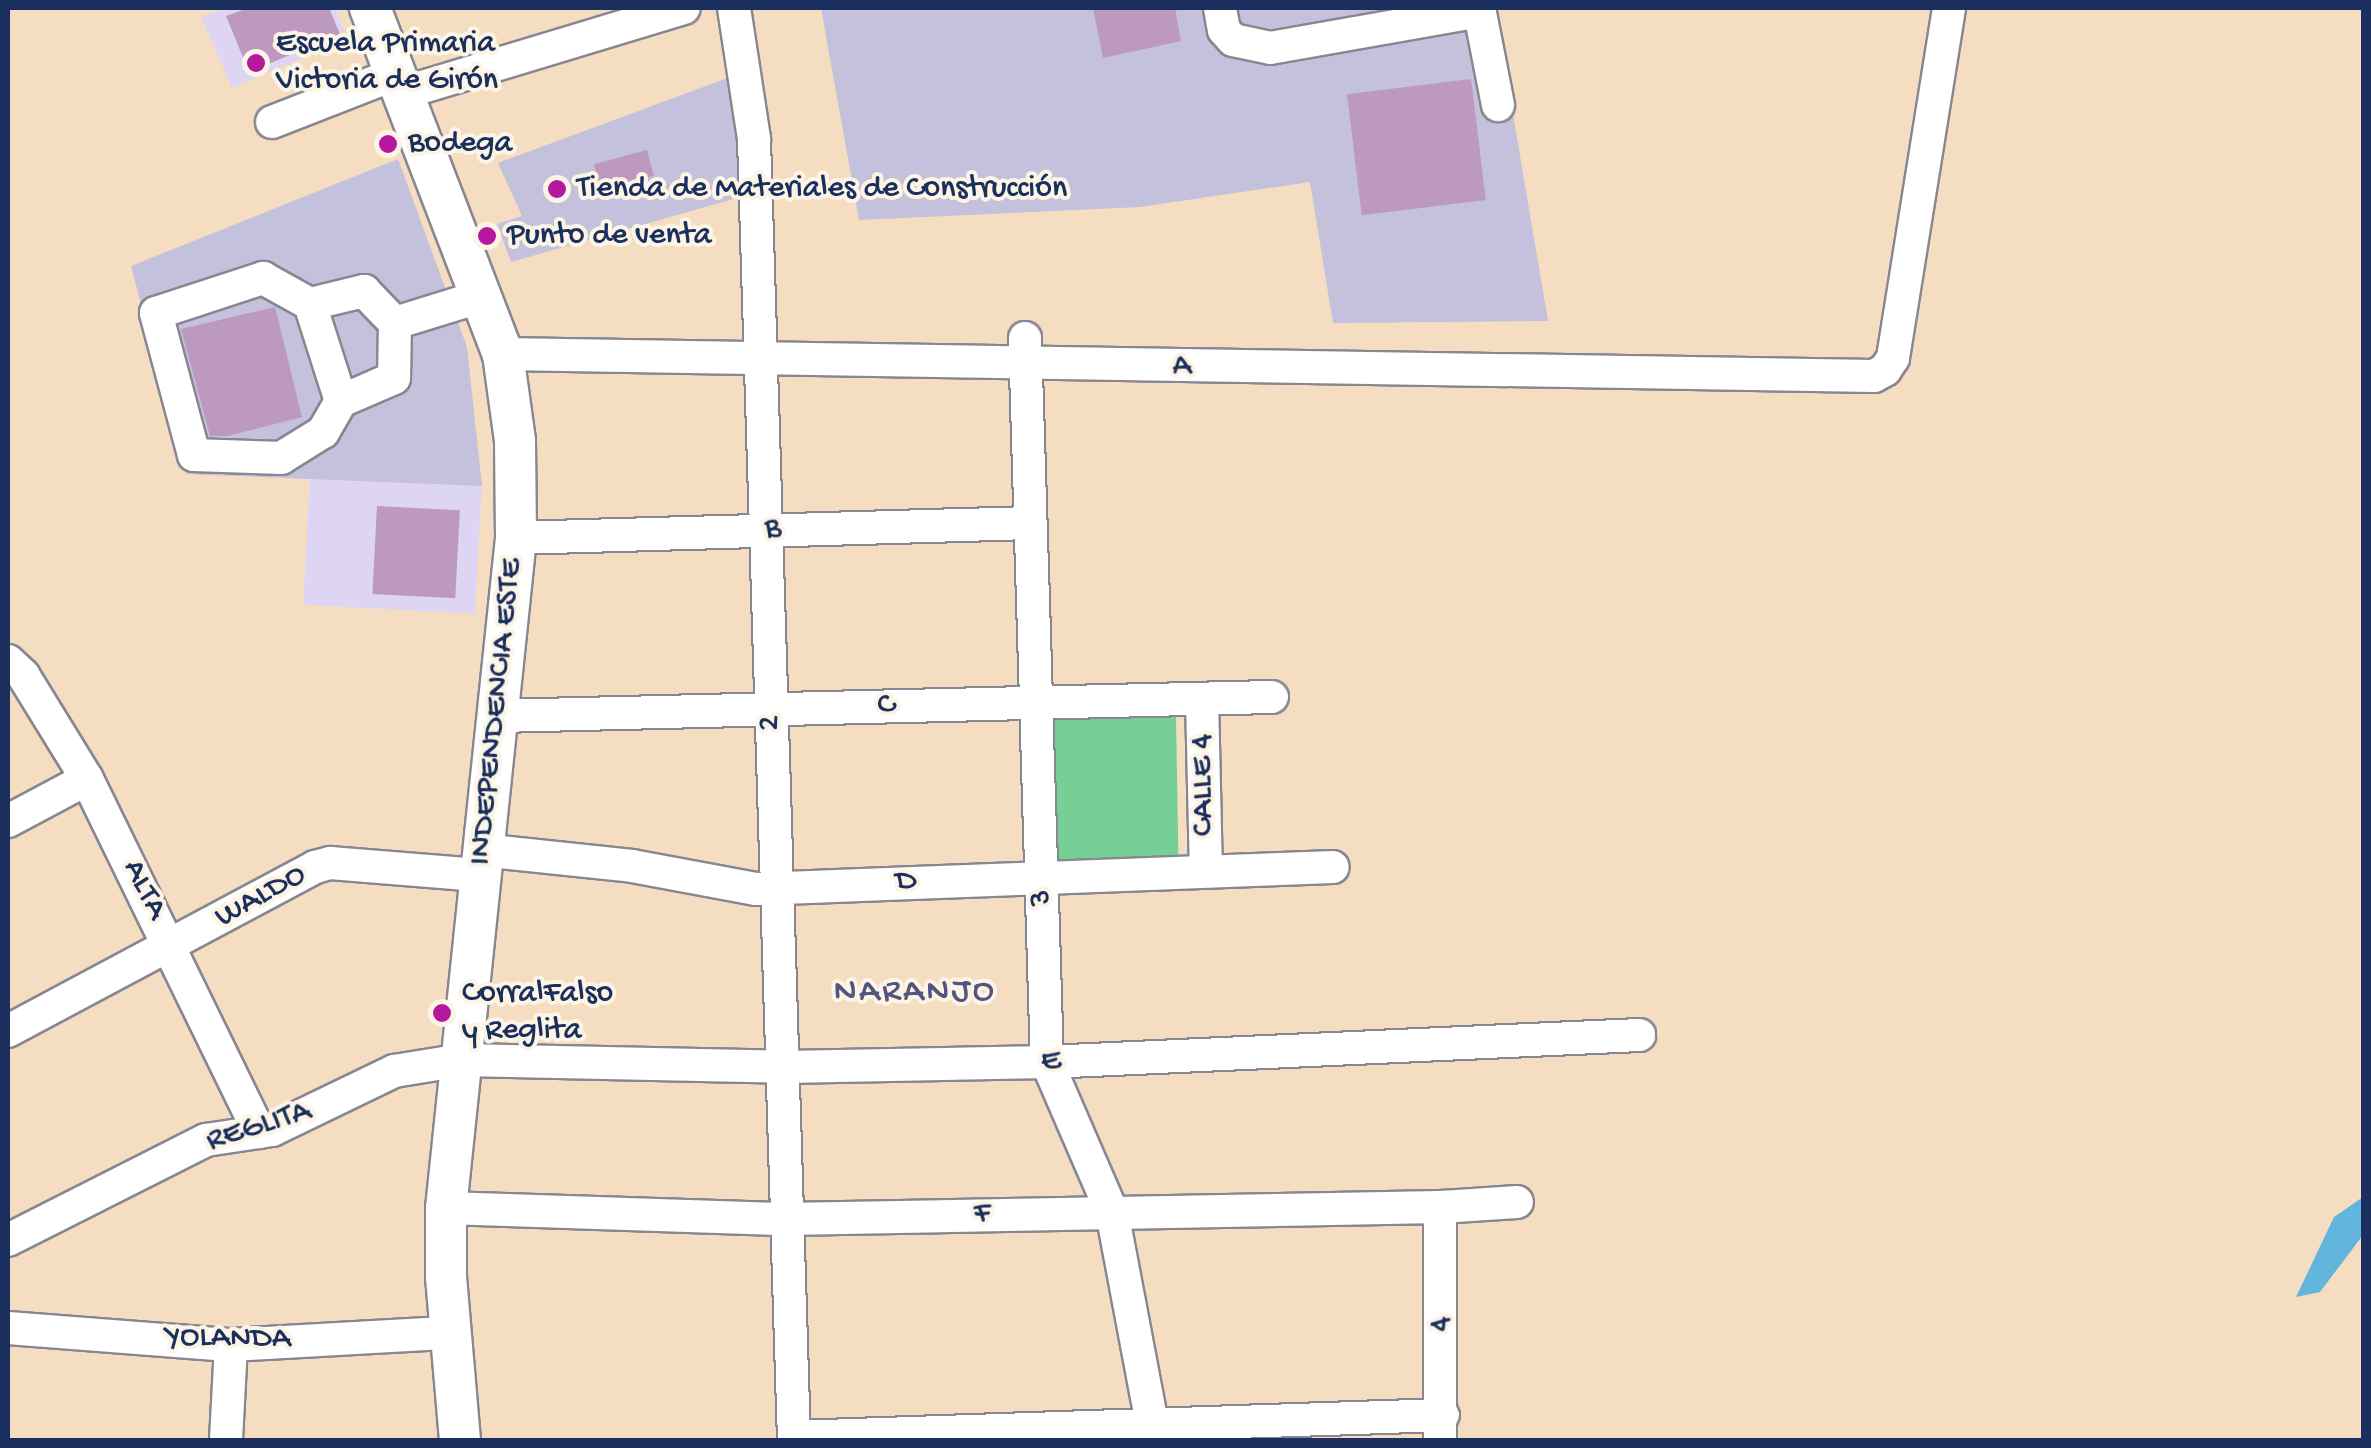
<!DOCTYPE html>
<meta charset="utf-8">
<style>
body{margin:0}
#map{position:relative;width:2371px;height:1448px;overflow:hidden;background:#f5ddc2;font-family:"Gochi Hand",sans-serif}
div>[style]{position:absolute}
.built>*{inset:0;background:#ded5f5;transform-origin:0 0}
.industrial>*{inset:0;background:#c3c1db}
.green>*{inset:0;background:#76d096;transform-origin:0 0}
.water>*{inset:0;background:#62b6de}
.building>*{inset:0;background:#bd99c0;transform-origin:0 0}
.roads{filter:drop-shadow(2px 0 #888690) drop-shadow(-2px 0 #888690) drop-shadow(0 2px #888690) drop-shadow(0 -2px #888690)}
.minor>*{height:32px;margin:-16px;padding:0 16px;transform-origin:16px;border-radius:16px;background:#fff}
.major>*{height:40px;margin:-20px;padding:0 20px;transform-origin:20px;border-radius:20px;background:#fff}
.dots>*{width:28px;height:28px;translate:-50% -50%;box-sizing:border-box;border:5px solid #fcf5e5;border-radius:50%}
span{translate:-50% -50%;white-space:nowrap;text-align:center;line-height:1.15;-webkit-text-stroke:8px #fcf5e5;paint-order:stroke}
.poi-label{font-size:32px;color:#1b2f5e}
.left{translate:0 -50%;text-align:left}
.street-label{font-size:32px;color:#1b2f5e}
.neighbourhood-label{font-size:35px;color:#545480;letter-spacing:2.5px}
.frame{position:absolute;inset:0;border:10px solid #1b2f5e;pointer-events:none}
</style>
<div id="map">
<div class="built">
<div style="clip-path:polygon(226px 8px,335px 8px,348px 39px,232px 88px,201px 17px)"></div>
<div style="left:310px;top:476px;width:172px;height:129px;rotate:3deg"></div>
</div>
<div class="industrial">
<div style="clip-path:polygon(821px 8px,1495px 8px,1548px 321px,1333px 323px,1310px 182px,1140px 207px,859px 220px)"></div>
<div style="clip-path:polygon(733px 76px,744px 196px,511px 262px,497px 224px,522px 216px,498px 163px)"></div>
<div style="clip-path:polygon(398px 159px,467px 347px,482px 486px,186px 474px,131px 266px)"></div>
</div>
<div class="green">
<div style="left:1176px;top:717px;width:141px;height:124px;rotate:89deg"></div>
</div>
<div class="water">
<div style="clip-path:polygon(2363px 1197px,2363px 1235px,2320px 1292px,2296px 1297px,2334px 1217px)"></div>
</div>
<div class="building">
<div style="clip-path:polygon(248px 8px,329px 8px,340px 34px,249px 72px,226px 16px)"></div>
<div style="clip-path:polygon(1093px 8px,1175px 8px,1181px 41px,1103px 58px)"></div>
<div style="left:1471px;top:79px;width:122px;height:125px;rotate:83deg"></div>
<div style="left:647px;top:150px;width:27px;height:55px;rotate:75deg"></div>
<div style="clip-path:polygon(275px 307px,302px 417px,227px 436px,210px 436px,181px 329px)"></div>
<div style="left:377px;top:506px;width:83px;height:88px;rotate:3deg"></div>
</div>
<div class="roads">
<div class="minor">
<div style="left:734px;top:8px;width:133px;rotate:81.3deg"></div>
<div style="left:754px;top:139px;width:1302px;rotate:88.24deg"></div>
<div style="left:1220px;top:8px;width:22px;rotate:80deg"></div>
<div style="left:1224px;top:30px;width:13px;rotate:48deg"></div>
<div style="left:1233px;top:40px;width:38px;rotate:12deg"></div>
<div style="left:1270px;top:48px;width:212px;rotate:-10deg"></div>
<div style="left:1479px;top:8px;width:99px;rotate:78.9deg"></div>
<div style="left:406px;top:92px;width:290px;rotate:-16.8deg"></div>
<div style="left:272px;top:122px;width:135px;rotate:-21.3deg"></div>
<div style="left:310px;top:304px;width:102px;rotate:72.3deg"></div>
<div style="left:395px;top:323px;width:55px;rotate:91deg"></div>
<div style="left:394px;top:378px;width:58px;rotate:156.5deg"></div>
<div style="left:341px;top:401px;width:36px;rotate:120deg"></div>
<div style="left:323px;top:432px;width:49px;rotate:148.2deg"></div>
<div style="left:281px;top:458px;width:87px;rotate:-178deg"></div>
<div style="left:194px;top:455px;width:147px;rotate:-105deg"></div>
<div style="left:156px;top:313px;width:113px;rotate:-18.1deg"></div>
<div style="left:263px;top:278px;width:54px;rotate:29deg"></div>
<div style="left:310px;top:304px;width:56px;rotate:-13.5deg"></div>
<div style="left:364px;top:291px;width:45px;rotate:45.9deg"></div>
<div style="left:395px;top:323px;width:91px;rotate:-17.2deg"></div>
<div style="left:1025px;top:338px;width:724px;rotate:88.26deg"></div>
<div style="left:1047px;top:1062px;width:163px;rotate:66.6deg"></div>
<div style="left:1112px;top:1212px;width:232px;rotate:79.3deg"></div>
<div style="left:503px;top:354px;width:1371px;rotate:0.92deg"></div>
<div style="left:1874px;top:376px;width:13px;rotate:-29deg"></div>
<div style="left:1885px;top:370px;width:14px;rotate:-56deg"></div>
<div style="left:1893px;top:358px;width:354px;rotate:-80.9deg"></div>
<div style="left:516px;top:538px;width:514px;rotate:-1.67deg"></div>
<div style="left:8px;top:661px;width:21px;rotate:43deg"></div>
<div style="left:23px;top:675px;width:122px;rotate:58.4deg"></div>
<div style="left:87px;top:779px;width:393px;rotate:64deg"></div>
<div style="left:1202px;top:699px;width:172px;rotate:88.7deg"></div>
<div style="left:499px;top:716px;width:773px;rotate:-1.41deg"></div>
<div style="left:8px;top:821px;width:89px;rotate:-28deg"></div>
<div style="left:481px;top:850px;width:152px;rotate:6deg"></div>
<div style="left:632px;top:866px;width:126px;rotate:10.5deg"></div>
<div style="left:756px;top:889px;width:577px;rotate:-2.18deg"></div>
<div style="left:8px;top:1031px;width:348px;rotate:-28.1deg"></div>
<div style="left:315px;top:867px;width:16px;rotate:-15deg"></div>
<div style="left:330px;top:863px;width:149px;rotate:4.6deg"></div>
<div style="left:1440px;top:1207px;width:233px;rotate:90deg"></div>
<div style="left:446px;top:1208px;width:340px;rotate:1.9deg"></div>
<div style="left:786px;top:1219px;width:654px;rotate:-1.05deg"></div>
<div style="left:1440px;top:1207px;width:77px;rotate:-3.7deg"></div>
<div style="left:8px;top:1240px;width:222px;rotate:-26.8deg"></div>
<div style="left:206px;top:1140px;width:67px;rotate:-8.6deg"></div>
<div style="left:272px;top:1130px;width:136px;rotate:-25.8deg"></div>
<div style="left:394px;top:1071px;width:69px;rotate:-9.2deg"></div>
<div style="left:462px;top:1060px;width:322px;rotate:1.2deg"></div>
<div style="left:784px;top:1067px;width:263px;rotate:-1.1deg"></div>
<div style="left:1047px;top:1062px;width:593px;rotate:-2.61deg"></div>
<div style="left:8px;top:1328px;width:224px;rotate:4.4deg"></div>
<div style="left:231px;top:1345px;width:218px;rotate:-3.2deg"></div>
<div style="left:794px;top:1437px;width:649px;rotate:-1.94deg"></div>
<div style="left:226px;top:1440px;width:95px;rotate:-87deg"></div>
</div>
<div class="major">
<div style="left:370px;top:8px;width:371px;rotate:69deg"></div>
<div style="left:503px;top:354px;width:88px;rotate:82.1deg"></div>
<div style="left:515px;top:441px;width:97px;rotate:89.4deg"></div>
<div style="left:516px;top:538px;width:674px;rotate:95.96deg"></div>
<div style="left:446px;top:1208px;width:69px;rotate:90deg"></div>
<div style="left:446px;top:1277px;width:164px;rotate:85.1deg"></div>
</div>
</div>
<div class="dots">
<div style="left:256px;top:63px;background:#b5179e"></div>
<div style="left:388px;top:144px;background:#b5179e"></div>
<div style="left:557px;top:189px;background:#b5179e"></div>
<div style="left:487px;top:236px;background:#b5179e"></div>
<div style="left:442px;top:1013px;background:#b5179e"></div>
</div>
<div class="poi-label">
<span class="left" style="left:276px;top:63px">Escuela Primaria<br>Victoria de Girón</span>
<span class="left" style="left:408px;top:144px">Bodega</span>
<span class="left" style="left:577px;top:189px">Tienda de Materiales de Construcción</span>
<span class="left" style="left:507px;top:236px">Punto de venta</span>
<span class="left" style="left:462px;top:1013px">CorralFalso<br>y Reglita</span>
</div>
<div class="street-label">
<span style="left:1182px;top:367px;rotate:1deg">A</span>
<span style="left:773px;top:530px;rotate:-2deg">B</span>
<span style="left:886px;top:706px;rotate:-1deg">C</span>
<span style="left:497px;top:712px;rotate:-84deg">INDEPENDENCIA ESTE</span>
<span style="left:771px;top:723px;rotate:-92deg">2</span>
<span style="left:1204px;top:785px;rotate:-91deg">CALLE 4</span>
<span style="left:906px;top:882px;rotate:-3deg">D</span>
<span style="left:144px;top:890px;rotate:63deg">ALTA</span>
<span style="left:261px;top:897px;rotate:-29deg">WALDO</span>
<span style="left:1042px;top:898px;rotate:-92deg">3</span>
<span style="left:1051px;top:1062px;rotate:-2deg">E</span>
<span style="left:259px;top:1127px;rotate:-17deg">REGLITA</span>
<span style="left:982px;top:1215px;rotate:-1deg">F</span>
<span style="left:1442px;top:1324px;rotate:-91deg">4</span>
<span style="left:228px;top:1339px;rotate:1deg">YOLANDA</span>
</div>
<div class="neighbourhood-label">
<span style="left:915px;top:993px">NARANJO</span>
</div>
<div class="frame"></div>
</div>
